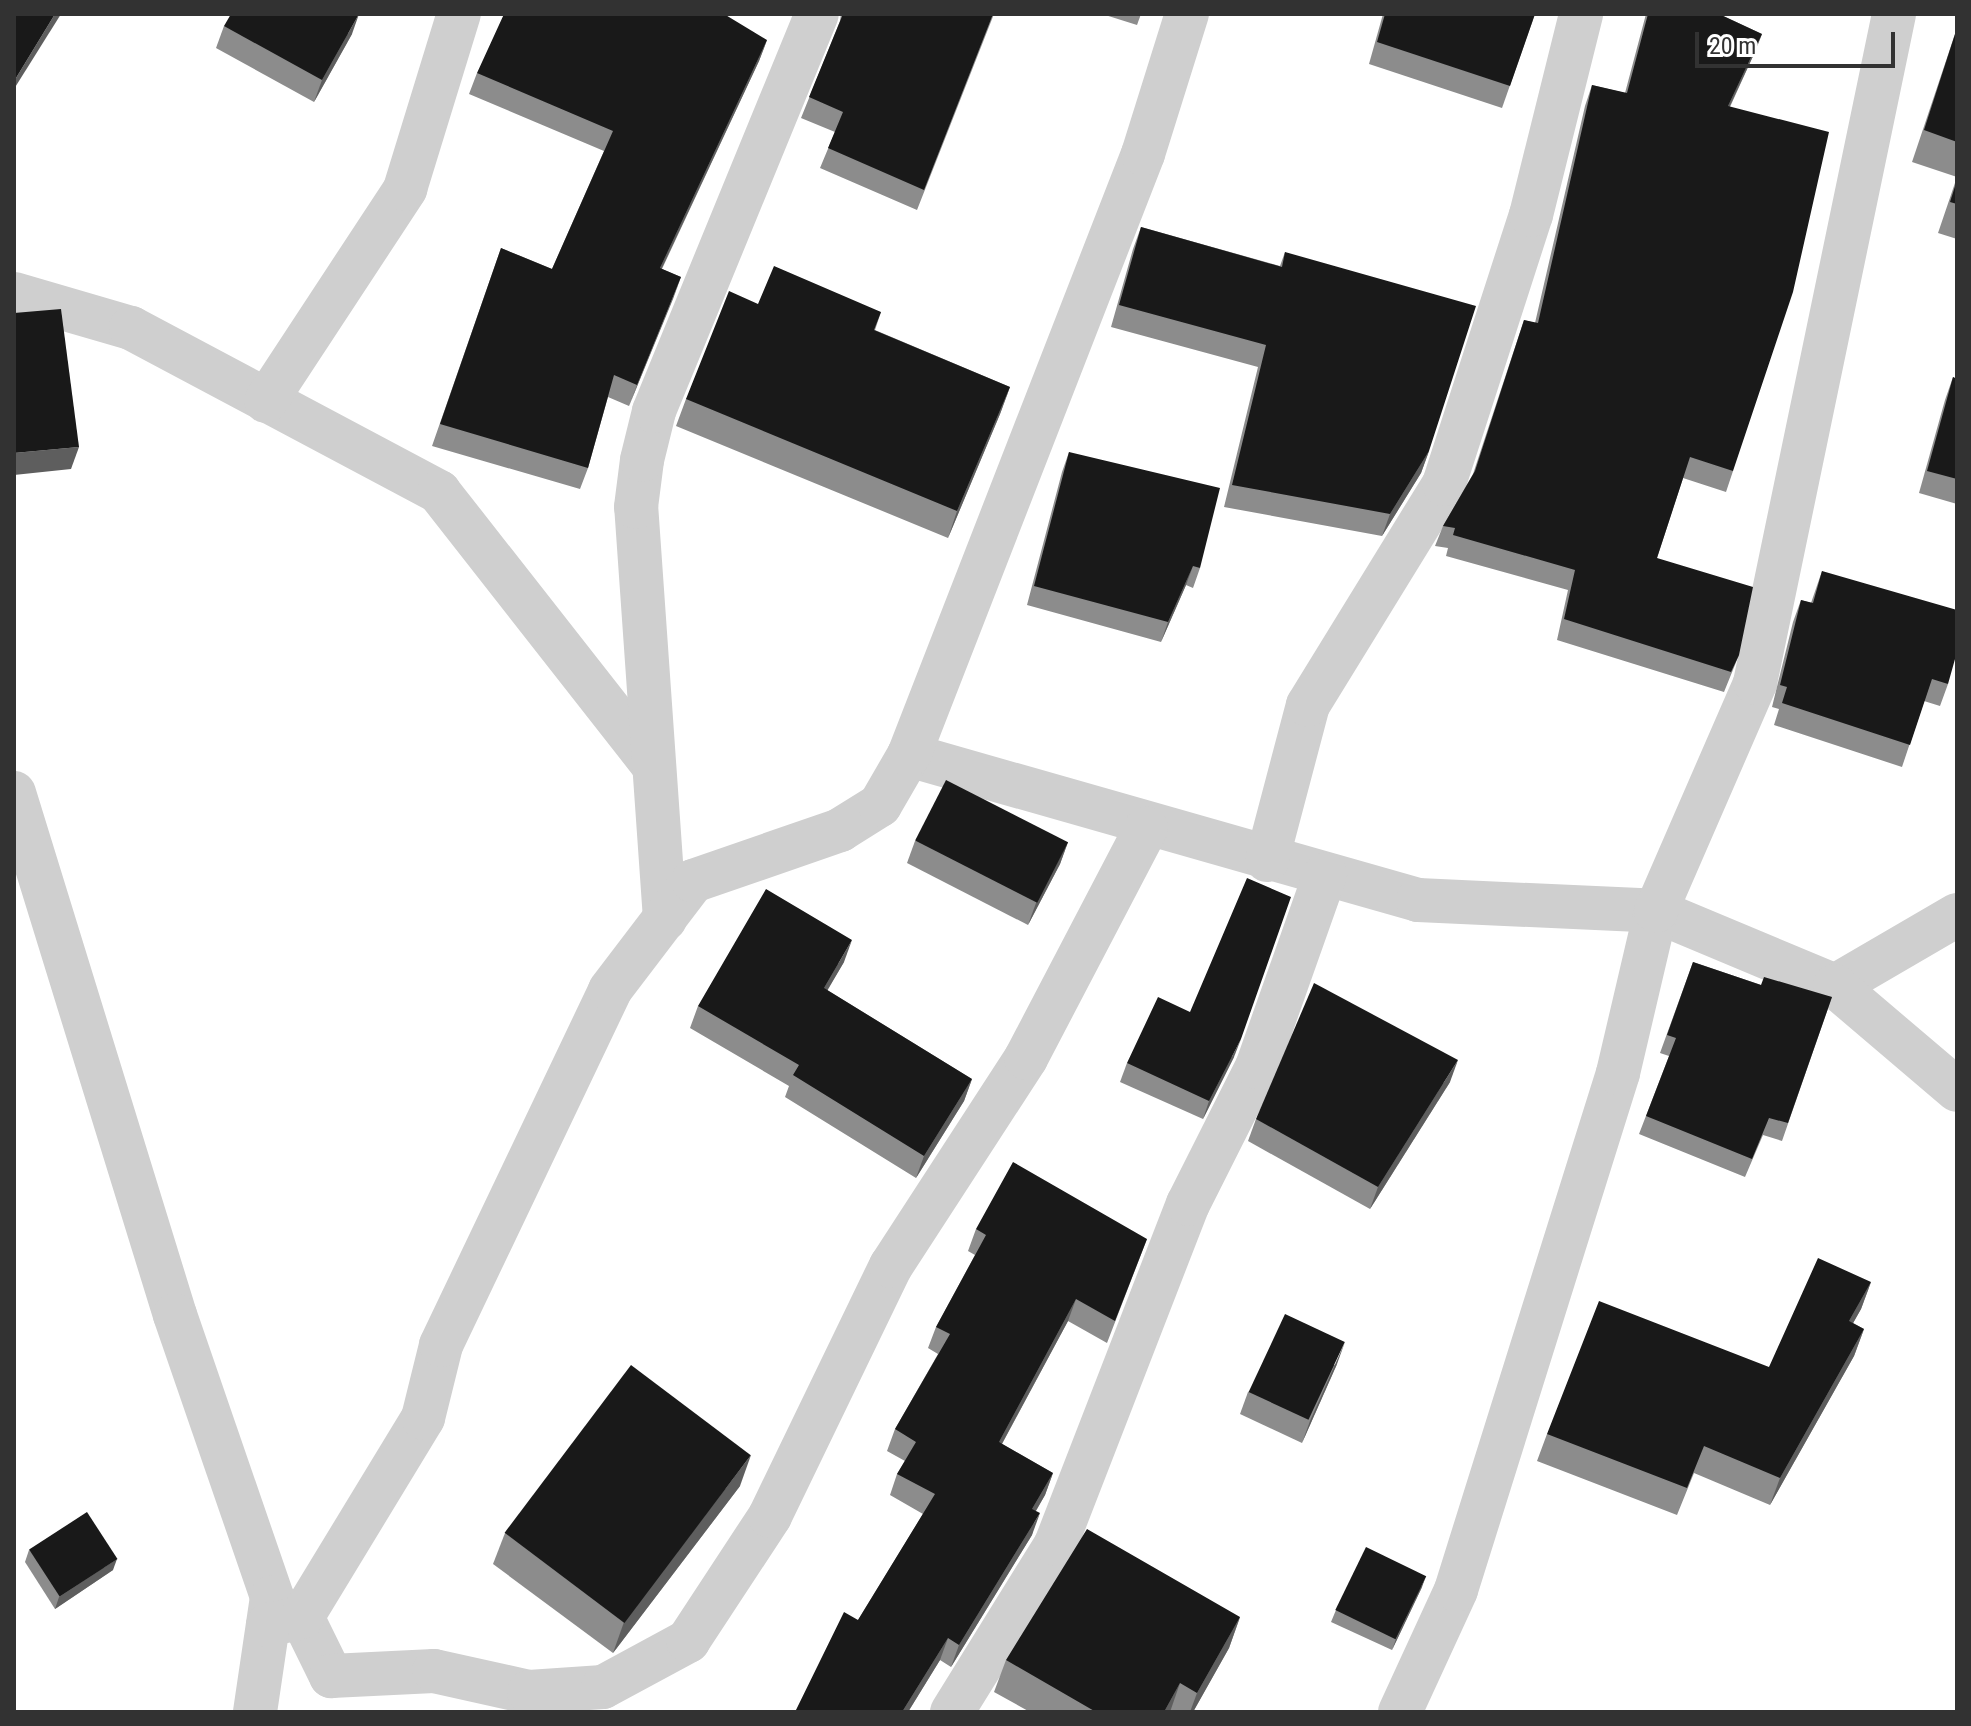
<!DOCTYPE html>
<style>
body{margin:0}
#map{position:relative;width:1971px;height:1726px;overflow:hidden;background:#fff;font-family:"Roboto Condensed",sans-serif}
div>[style]{position:absolute}
.street>*{height:44px;margin:-22px;padding:0 22px;transform-origin:22px;border-radius:22px;background:#cfcfcf}
.wall>*{inset:0;background:#8c8c8c}
.shaded-wall>*{inset:0;background:#5e5e5e}
.building>*{inset:0;background:#191919;transform-origin:0 0}
span{translate:-50% -50%;white-space:nowrap;text-align:center;line-height:1.15;-webkit-text-stroke:8px #fff;paint-order:stroke}
.frame{position:absolute;inset:0;border:16px solid #323232;pointer-events:none}
.scale{position:absolute;left:1695px;top:32px;width:200px;height:36px;box-sizing:border-box;border:4px solid #323232;border-top:0;padding-left:10px;font-size:24px;line-height:28px;white-space:nowrap;color:#323232;-webkit-text-stroke:6px #fff;paint-order:stroke}
</style>
<div id="map">
<div class="street">
<div style="left:14px;top:294px;width:122px;rotate:16.2deg"></div>
<div style="left:131px;top:328px;width:349px;rotate:28deg"></div>
<div style="left:439px;top:492px;width:348px;rotate:51.9deg"></div>
<div style="left:266px;top:401px;width:254px;rotate:-56.7deg"></div>
<div style="left:405px;top:189px;width:183px;rotate:-72.9deg"></div>
<div style="left:909px;top:755px;width:529px;rotate:15.9deg"></div>
<div style="left:1418px;top:900px;width:238px;rotate:2.6deg"></div>
<div style="left:1656px;top:911px;width:194px;rotate:22.7deg"></div>
<div style="left:1835px;top:986px;width:141px;rotate:-30.2deg"></div>
<div style="left:14px;top:793px;width:546px;rotate:72.86deg"></div>
<div style="left:175px;top:1315px;width:298px;rotate:71deg"></div>
<div style="left:272px;top:1597px;width:116px;rotate:98.4deg"></div>
<div style="left:1267px;top:860px;width:160px;rotate:-75.2deg"></div>
<div style="left:1308px;top:705px;width:259px;rotate:-58.4deg"></div>
<div style="left:1444px;top:484px;width:283px;rotate:-72.1deg"></div>
<div style="left:1531px;top:215px;width:207px;rotate:-76deg"></div>
<div style="left:665px;top:919px;width:413px;rotate:-94deg"></div>
<div style="left:636px;top:507px;width:47px;rotate:-82.7deg"></div>
<div style="left:642px;top:460px;width:50px;rotate:-76.2deg"></div>
<div style="left:654px;top:411px;width:429px;rotate:-67.7deg"></div>
<div style="left:1835px;top:986px;width:160px;rotate:40.4deg"></div>
<div style="left:302px;top:1617px;width:66px;rotate:63.8deg"></div>
<div style="left:331px;top:1676px;width:103px;rotate:-2.8deg"></div>
<div style="left:434px;top:1671px;width:97px;rotate:12.5deg"></div>
<div style="left:529px;top:1692px;width:74px;rotate:-3.9deg"></div>
<div style="left:603px;top:1687px;width:97px;rotate:-28.4deg"></div>
<div style="left:688px;top:1641px;width:149px;rotate:-56.7deg"></div>
<div style="left:770px;top:1516px;width:278px;rotate:-64.2deg"></div>
<div style="left:891px;top:1266px;width:248px;rotate:-57deg"></div>
<div style="left:1026px;top:1058px;width:259px;rotate:-62.4deg"></div>
<div style="left:268px;top:1625px;width:35px;rotate:-13deg"></div>
<div style="left:302px;top:1617px;width:233px;rotate:-58.7deg"></div>
<div style="left:423px;top:1418px;width:75px;rotate:-76.1deg"></div>
<div style="left:441px;top:1345px;width:393px;rotate:-64.5deg"></div>
<div style="left:610px;top:990px;width:137px;rotate:-52.7deg"></div>
<div style="left:693px;top:881px;width:156px;rotate:-19.1deg"></div>
<div style="left:840px;top:830px;width:47px;rotate:-32deg"></div>
<div style="left:880px;top:805px;width:58px;rotate:-59.9deg"></div>
<div style="left:909px;top:755px;width:645px;rotate:-68.73deg"></div>
<div style="left:1143px;top:154px;width:147px;rotate:-72.6deg"></div>
<div style="left:952px;top:1712px;width:198px;rotate:-58.2deg"></div>
<div style="left:1056px;top:1544px;width:365px;rotate:-68.8deg"></div>
<div style="left:1188px;top:1204px;width:153px;rotate:-63.3deg"></div>
<div style="left:1257px;top:1067px;width:204px;rotate:-70.5deg"></div>
<div style="left:1400px;top:1712px;width:134px;rotate:-65.3deg"></div>
<div style="left:1456px;top:1590px;width:542px;rotate:-72.6deg"></div>
<div style="left:1618px;top:1073px;width:166px;rotate:-76.8deg"></div>
<div style="left:1656px;top:911px;width:249px;rotate:-66.5deg"></div>
<div style="left:1755px;top:683px;width:683px;rotate:-78.26deg"></div>
</div>
<div class="wall">
<div style="clip-path:polygon(841px 14px,994px 14px,917px 210px,820px 168px,835px 132px,801px 118px,840px 21px)"></div>
<div style="clip-path:polygon(1102px 14px,1141px 14px,1137px 25px)"></div>
<div style="clip-path:polygon(1383px 14px,1535px 14px,1502px 108px,1369px 64px)"></div>
<div style="clip-path:polygon(1646px 14px,1719px 14px,1762px 34px,1754px 54px,1730px 107px,1733px 471px,1726px 492px,1683px 478px,1657px 558px,1739px 655px,1724px 692px,1557px 640px,1568px 590px,1446px 556px,1448px 548px,1435px 546px,1443px 526px,1473px 474px,1524px 320px,1535px 323px,1585px 106px,1592px 85px,1625px 93px)"></div>
<div style="clip-path:polygon(224px 26px,352px 34px,314px 102px,216px 48px)"></div>
<div style="clip-path:polygon(1955px 34px,1957px 35px,1957px 239px,1938px 233px,1957px 177px,1912px 162px)"></div>
<div style="clip-path:polygon(767px 40px,759px 61px,662px 269px,681px 277px,629px 406px,608px 397px,588px 468px,580px 489px,432px 446px,501px 248px,552px 269px,604px 151px,469px 94px,477px 73px)"></div>
<div style="clip-path:polygon(1141px 227px,1280px 266px,1285px 252px,1429px 451px,1421px 473px,1382px 536px,1224px 507px,1258px 367px,1111px 327px,1133px 249px)"></div>
<div style="clip-path:polygon(758px 304px,881px 312px,875px 330px,1010px 387px,1000px 414px,948px 538px,676px 426px,686px 399px)"></div>
<div style="clip-path:polygon(1953px 377px,1957px 379px,1957px 504px,1919px 493px,1945px 400px)"></div>
<div style="clip-path:polygon(1069px 452px,1200px 568px,1193px 588px,1186px 585px,1161px 642px,1027px 605px,1062px 472px)"></div>
<div style="clip-path:polygon(1822px 571px,1948px 684px,1940px 706px,1924px 701px,1902px 767px,1774px 725px,1779px 709px,1772px 707px,1793px 622px,1801px 600px,1811px 603px)"></div>
<div style="clip-path:polygon(915px 841px,1068px 842px,1060px 864px,1028px 925px,907px 863px)"></div>
<div style="clip-path:polygon(844px 962px,827px 990px,972px 1079px,964px 1101px,916px 1178px,785px 1097px,789px 1086px,690px 1028px,698px 1006px)"></div>
<div style="clip-path:polygon(1693px 962px,1761px 985px,1832px 997px,1782px 1141px,1763px 1135px,1745px 1177px,1639px 1134px,1669px 1056px,1660px 1053px)"></div>
<div style="clip-path:polygon(1234px 1057px,1203px 1119px,1120px 1082px,1127px 1063px)"></div>
<div style="clip-path:polygon(1450px 1082px,1370px 1209px,1248px 1141px,1256px 1119px)"></div>
<div style="clip-path:polygon(976px 1229px,1147px 1239px,1107px 1343px,1068px 1321px,1002px 1444px,1053px 1473px,1045px 1495px,1036px 1511px,1032px 1535px,951px 1667px,940px 1660px,908px 1712px,795px 1712px,858px 1620px,923px 1514px,890px 1495px,897px 1474px,905px 1461px,887px 1451px,895px 1429px,938px 1354px,928px 1348px,936px 1327px,975px 1255px,968px 1251px)"></div>
<div style="clip-path:polygon(1871px 1282px,1861px 1309px,1853px 1323px,1864px 1329px,1854px 1356px,1770px 1505px,1694px 1473px,1677px 1515px,1537px 1461px,1547px 1434px,1769px 1367px)"></div>
<div style="clip-path:polygon(1337px 1364px,1302px 1443px,1240px 1414px,1248px 1392px)"></div>
<div style="clip-path:polygon(740px 1486px,613px 1653px,493px 1564px,505px 1533px)"></div>
<div style="clip-path:polygon(29px 1550px,113px 1570px,55px 1609px,25px 1562px)"></div>
<div style="clip-path:polygon(1422px 1587px,1392px 1650px,1331px 1622px,1336px 1610px)"></div>
<div style="clip-path:polygon(1240px 1617px,1229px 1648px,1193px 1712px,1030px 1712px,994px 1692px,1006px 1660px)"></div>
</div>
<div class="shaded-wall">
<div style="clip-path:polygon(55px 14px,61px 14px,14px 89px,16px 78px)"></div>
<div style="clip-path:polygon(359px 14px,352px 34px,314px 102px,322px 80px)"></div>
<div style="clip-path:polygon(1762px 34px,1754px 54px,1720px 127px,1728px 106px)"></div>
<div style="clip-path:polygon(767px 40px,759px 61px,652px 289px,660px 268px)"></div>
<div style="clip-path:polygon(681px 277px,673px 299px,629px 406px,637px 385px)"></div>
<div style="clip-path:polygon(1010px 387px,1000px 414px,948px 538px,957px 511px)"></div>
<div style="clip-path:polygon(79px 447px,71px 469px,14px 475px,14px 453px)"></div>
<div style="clip-path:polygon(1429px 451px,1421px 473px,1382px 536px,1390px 514px)"></div>
<div style="clip-path:polygon(1193px 566px,1186px 585px,1161px 642px,1168px 622px)"></div>
<div style="clip-path:polygon(1068px 842px,1060px 864px,1028px 925px,1036px 903px)"></div>
<div style="clip-path:polygon(852px 940px,844px 962px,816px 1010px,824px 988px)"></div>
<div style="clip-path:polygon(1241px 1039px,1234px 1057px,1203px 1119px,1209px 1101px)"></div>
<div style="clip-path:polygon(1458px 1060px,1450px 1082px,1370px 1209px,1378px 1187px)"></div>
<div style="clip-path:polygon(972px 1079px,964px 1101px,916px 1178px,924px 1156px)"></div>
<div style="clip-path:polygon(1871px 1282px,1861px 1309px,1839px 1348px,1849px 1321px)"></div>
<div style="clip-path:polygon(1076px 1299px,1068px 1321px,991px 1464px,999px 1442px)"></div>
<div style="clip-path:polygon(1864px 1329px,1854px 1356px,1770px 1505px,1780px 1478px)"></div>
<div style="clip-path:polygon(1345px 1342px,1337px 1364px,1302px 1443px,1310px 1421px)"></div>
<div style="clip-path:polygon(751px 1455px,740px 1486px,613px 1653px,624px 1622px)"></div>
<div style="clip-path:polygon(1053px 1473px,1045px 1495px,1024px 1531px,1032px 1509px)"></div>
<div style="clip-path:polygon(1040px 1513px,1032px 1535px,951px 1667px,959px 1645px)"></div>
<div style="clip-path:polygon(117px 1559px,113px 1570px,55px 1609px,59px 1597px)"></div>
<div style="clip-path:polygon(1426px 1576px,1422px 1587px,1392px 1650px,1396px 1639px)"></div>
<div style="clip-path:polygon(1240px 1617px,1229px 1648px,1193px 1712px,1190px 1712px,1197px 1693px)"></div>
<div style="clip-path:polygon(948px 1638px,940px 1660px,908px 1712px,902px 1712px)"></div>
<div style="clip-path:polygon(1180px 1683px,1170px 1712px,1164px 1712px)"></div>
</div>
<div class="building">
<div style="clip-path:polygon(14px 14px,55px 14px,16px 78px,14px 78px)"></div>
<div style="clip-path:polygon(231px 14px,359px 14px,322px 80px,224px 26px)"></div>
<div style="clip-path:polygon(504px 14px,724px 14px,767px 40px,660px 268px,681px 277px,637px 385px,614px 375px,588px 468px,440px 424px,501px 248px,552px 269px,613px 131px,477px 73px)"></div>
<div style="clip-path:polygon(843px 14px,993px 14px,924px 190px,828px 148px,843px 112px,809px 97px)"></div>
<div style="clip-path:polygon(1385px 14px,1535px 14px,1510px 86px,1377px 42px)"></div>
<div style="clip-path:polygon(1648px 14px,1719px 14px,1762px 34px,1728px 106px,1829px 132px,1793px 292px,1733px 471px,1690px 457px,1657px 558px,1753px 587px,1739px 655px,1731px 672px,1564px 619px,1575px 570px,1453px 535px,1455px 528px,1443px 526px,1475px 471px,1524px 320px,1538px 323px,1592px 85px,1627px 93px)"></div>
<div style="clip-path:polygon(1955px 34px,1957px 35px,1957px 142px,1924px 130px)"></div>
<div style="clip-path:polygon(1957px 180px,1957px 204px,1950px 202px)"></div>
<div style="clip-path:polygon(1141px 227px,1282px 267px,1285px 252px,1476px 306px,1429px 451px,1390px 514px,1232px 485px,1266px 345px,1119px 305px)"></div>
<div style="clip-path:polygon(774px 266px,881px 312px,874px 330px,1010px 387px,957px 511px,686px 399px,729px 291px,758px 304px)"></div>
<div style="clip-path:polygon(61px 309px,79px 447px,14px 453px,14px 313px)"></div>
<div style="clip-path:polygon(1953px 377px,1957px 379px,1957px 479px,1927px 471px)"></div>
<div style="clip-path:polygon(1069px 452px,1220px 488px,1200px 568px,1193px 566px,1168px 622px,1034px 586px)"></div>
<div style="clip-path:polygon(1822px 571px,1957px 610px,1957px 652px,1948px 684px,1932px 679px,1910px 745px,1782px 703px,1787px 687px,1780px 685px,1801px 600px,1813px 603px)"></div>
<div style="left:946px;top:780px;width:137px;height:68px;rotate:27deg"></div>
<div style="clip-path:polygon(1247px 878px,1291px 897px,1241px 1039px,1209px 1101px,1127px 1063px,1158px 997px,1190px 1012px)"></div>
<div style="clip-path:polygon(766px 889px,852px 940px,824px 988px,972px 1079px,924px 1156px,793px 1075px,799px 1065px,698px 1006px)"></div>
<div style="clip-path:polygon(1693px 962px,1761px 985px,1764px 977px,1832px 997px,1788px 1123px,1769px 1118px,1752px 1159px,1646px 1116px,1676px 1038px,1667px 1035px)"></div>
<div style="clip-path:polygon(1314px 983px,1458px 1060px,1378px 1187px,1256px 1119px)"></div>
<div style="clip-path:polygon(1013px 1162px,1147px 1239px,1115px 1321px,1076px 1299px,999px 1442px,1053px 1473px,1032px 1509px,1040px 1513px,959px 1645px,948px 1638px,902px 1712px,795px 1712px,844px 1612px,858px 1620px,935px 1494px,897px 1474px,916px 1442px,895px 1429px,950px 1334px,936px 1327px,986px 1235px,976px 1229px)"></div>
<div style="clip-path:polygon(1818px 1258px,1871px 1282px,1849px 1321px,1864px 1329px,1780px 1478px,1704px 1446px,1687px 1488px,1547px 1434px,1599px 1301px,1769px 1367px)"></div>
<div style="left:1285px;top:1314px;width:66px;height:86px;rotate:25deg"></div>
<div style="left:631px;top:1365px;width:150px;height:210px;rotate:37deg"></div>
<div style="left:87px;top:1512px;width:56px;height:69px;rotate:57deg"></div>
<div style="clip-path:polygon(1087px 1529px,1240px 1617px,1197px 1693px,1180px 1683px,1164px 1712px,1096px 1712px,1006px 1660px)"></div>
<div style="left:1366px;top:1547px;width:67px;height:70px;rotate:26deg"></div>
</div>
<div class="frame"></div>
<div class="scale">20 m</div>
</div>
